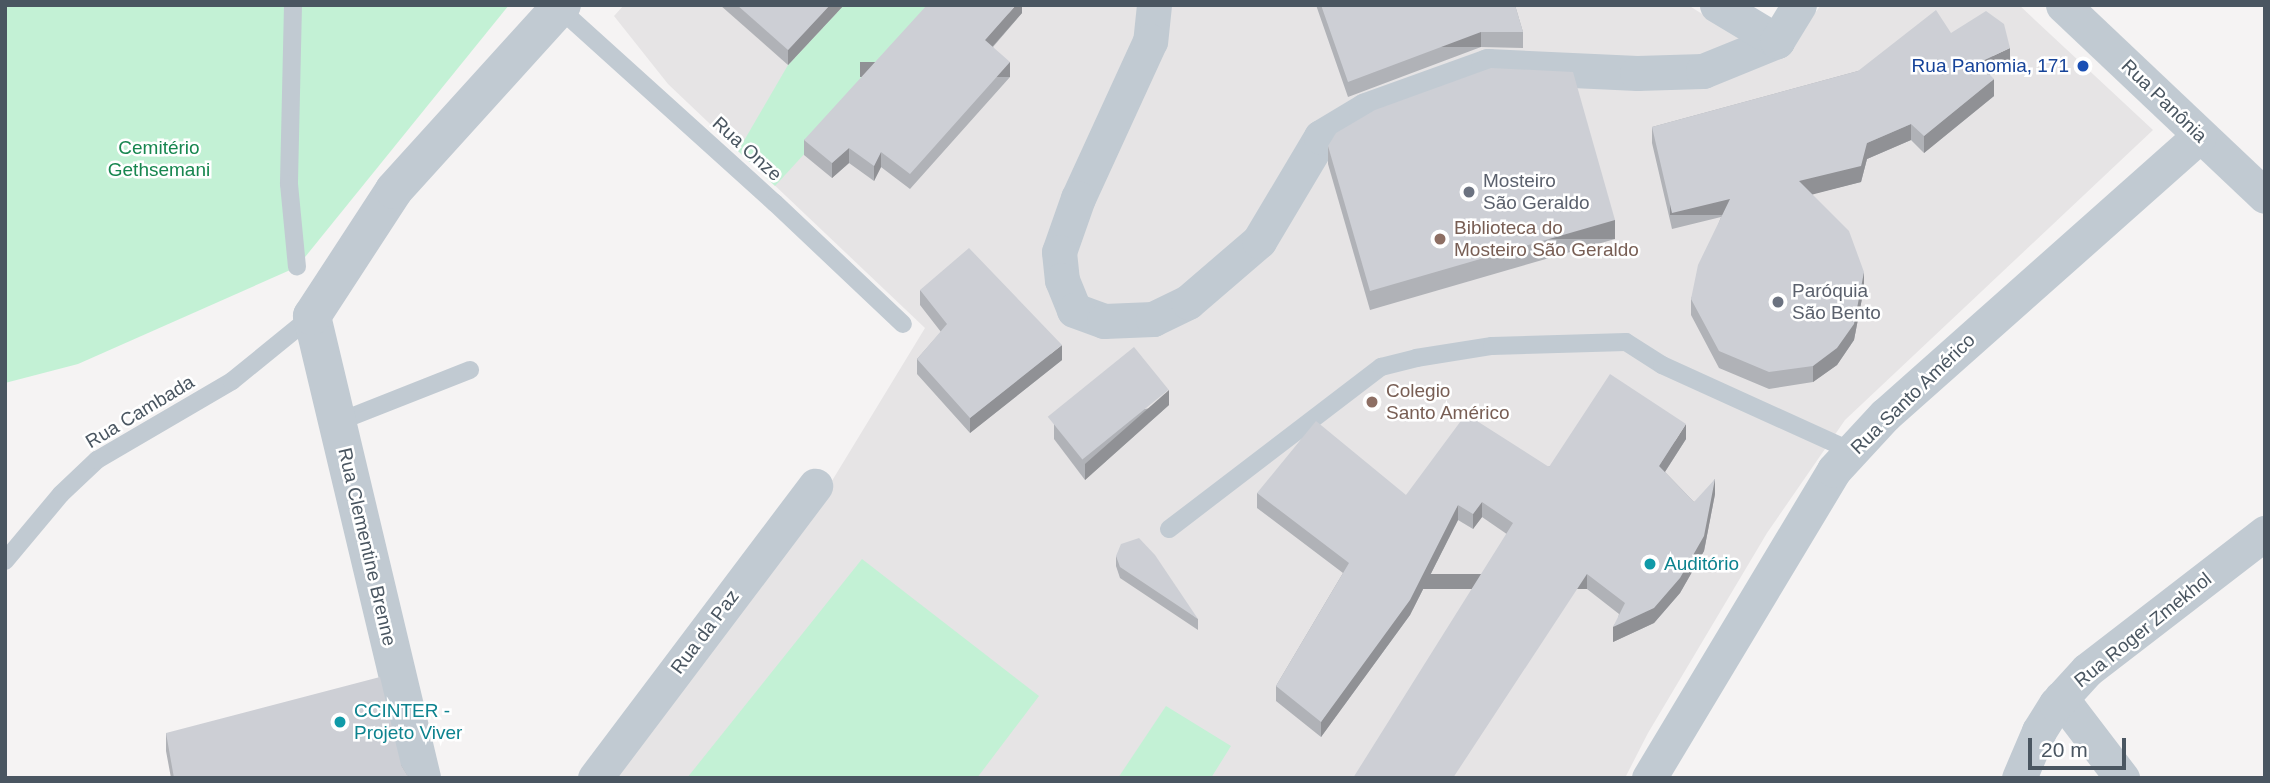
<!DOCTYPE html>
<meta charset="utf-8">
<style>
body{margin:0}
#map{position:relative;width:2270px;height:783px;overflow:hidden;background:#f5f3f3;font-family:Helvetica,sans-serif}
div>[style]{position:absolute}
.education>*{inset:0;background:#e6e4e5}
.green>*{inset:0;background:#c3f1d5}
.service>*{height:18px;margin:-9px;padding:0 9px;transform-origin:9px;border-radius:9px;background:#c1cad2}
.minor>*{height:35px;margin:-17.5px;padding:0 17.5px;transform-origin:17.5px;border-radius:17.5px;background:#c1cad2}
.tertiary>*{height:38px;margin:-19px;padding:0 19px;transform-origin:19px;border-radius:19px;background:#c1cad2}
.wall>*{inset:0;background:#b0b2b7}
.shaded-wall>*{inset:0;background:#909195;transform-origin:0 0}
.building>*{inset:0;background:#cdcfd5;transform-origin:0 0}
.dots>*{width:19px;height:19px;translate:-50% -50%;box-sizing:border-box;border:4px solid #fff;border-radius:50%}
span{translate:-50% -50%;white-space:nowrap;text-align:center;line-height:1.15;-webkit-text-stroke:5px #fff;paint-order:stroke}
.transit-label{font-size:19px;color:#164399}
.right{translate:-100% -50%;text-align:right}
.street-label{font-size:19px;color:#4a5661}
.park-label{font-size:19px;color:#17864f}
.worship-label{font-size:19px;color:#5b616d}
.left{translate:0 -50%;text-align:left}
.education-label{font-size:19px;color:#785e54}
.culture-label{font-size:19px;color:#0d838f}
.frame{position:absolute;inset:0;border:7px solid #4a5661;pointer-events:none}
.scale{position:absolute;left:2028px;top:738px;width:98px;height:32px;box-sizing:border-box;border:4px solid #4a5661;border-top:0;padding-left:9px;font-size:21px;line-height:24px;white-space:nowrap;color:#4a5661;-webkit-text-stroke:5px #fff;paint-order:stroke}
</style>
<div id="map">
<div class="education">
<div style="clip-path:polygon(624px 5px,1688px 5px,1767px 55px,1798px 36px,1821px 5px,2019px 5px,2153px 130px,1845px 420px,1767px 533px,1648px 733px,1625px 778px,616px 778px,827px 489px,925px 328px,668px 84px,614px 16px)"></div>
</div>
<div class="green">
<div style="clip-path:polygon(5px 5px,509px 5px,297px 267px,78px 364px,5px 383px)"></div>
<div style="clip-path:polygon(844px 5px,926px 5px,934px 12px,775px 186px,738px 151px,788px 65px)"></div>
<div style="clip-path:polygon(862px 559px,1039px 696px,977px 778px,687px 778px)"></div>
<div style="clip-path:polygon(1166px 706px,1231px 746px,1211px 778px,1118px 778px)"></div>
</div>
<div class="service">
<div style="left:293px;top:5px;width:179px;rotate:91.3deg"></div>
<div style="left:289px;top:184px;width:83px;rotate:84.5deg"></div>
<div style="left:559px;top:8px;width:291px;rotate:42.1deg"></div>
<div style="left:775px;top:203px;width:176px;rotate:43.4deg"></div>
<div style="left:338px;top:422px;width:142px;rotate:-21.5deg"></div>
<div style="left:1169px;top:529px;width:267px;rotate:-37.4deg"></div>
<div style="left:1381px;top:367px;width:36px;rotate:-14deg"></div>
<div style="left:1416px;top:358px;width:77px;rotate:-9deg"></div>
<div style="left:1492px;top:346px;width:134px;rotate:-1.7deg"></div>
<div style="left:1626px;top:342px;width:43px;rotate:32.6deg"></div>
<div style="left:1662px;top:365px;width:209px;rotate:24.4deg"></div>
<div style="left:5px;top:561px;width:87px;rotate:-50.1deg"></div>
<div style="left:61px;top:494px;width:50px;rotate:-43.4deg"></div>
<div style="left:97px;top:460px;width:156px;rotate:-30.3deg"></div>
<div style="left:232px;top:381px;width:103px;rotate:-39.1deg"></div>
</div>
<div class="minor">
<div style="left:1154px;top:5px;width:36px;rotate:96deg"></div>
<div style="left:1150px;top:41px;width:173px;rotate:114.6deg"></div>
<div style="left:1078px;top:198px;width:57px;rotate:109.4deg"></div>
<div style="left:1059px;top:252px;width:28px;rotate:84deg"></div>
<div style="left:1062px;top:280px;width:32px;rotate:68deg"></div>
<div style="left:1074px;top:310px;width:32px;rotate:20deg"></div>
<div style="left:1104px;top:321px;width:49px;rotate:-2.3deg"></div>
<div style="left:1153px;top:319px;width:39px;rotate:-26deg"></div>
<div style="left:1188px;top:302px;width:94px;rotate:-40.7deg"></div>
<div style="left:1259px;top:241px;width:121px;rotate:-59.2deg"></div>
<div style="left:1321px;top:137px;width:52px;rotate:-31deg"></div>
<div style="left:1366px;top:110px;width:130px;rotate:-19.8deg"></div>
<div style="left:1488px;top:66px;width:149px;rotate:2.7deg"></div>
<div style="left:1637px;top:73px;width:66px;rotate:-1.7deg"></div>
<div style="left:1703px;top:71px;width:80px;rotate:-22.1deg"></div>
<div style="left:1717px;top:5px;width:70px;rotate:31deg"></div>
<div style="left:1777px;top:41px;width:42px;rotate:-58.6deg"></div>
<div style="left:2063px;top:5px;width:278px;rotate:43.4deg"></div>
<div style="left:2061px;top:698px;width:101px;rotate:52.7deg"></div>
<div style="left:595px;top:778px;width:366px;rotate:-53deg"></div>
<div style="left:1649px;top:778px;width:359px;rotate:-59deg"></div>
<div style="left:1834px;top:470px;width:75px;rotate:-47.2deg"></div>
<div style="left:1885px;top:415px;width:420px;rotate:-41.6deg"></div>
<div style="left:2019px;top:778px;width:51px;rotate:-66.9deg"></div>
<div style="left:2039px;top:731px;width:32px;rotate:-58deg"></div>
<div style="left:2056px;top:704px;width:46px;rotate:-47.6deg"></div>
<div style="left:2087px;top:670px;width:225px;rotate:-37.6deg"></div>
</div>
<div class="tertiary">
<div style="left:422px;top:778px;width:475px;rotate:-103.4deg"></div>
<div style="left:312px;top:316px;width:150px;rotate:-56.9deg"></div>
<div style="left:394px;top:190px;width:250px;rotate:-47.8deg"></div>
</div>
<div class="wall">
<div style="clip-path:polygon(720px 5px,844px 5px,788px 65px)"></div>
<div style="clip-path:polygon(1022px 5px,1022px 13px,993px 47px,1010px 77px,910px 189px,881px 167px,874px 181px,849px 163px,832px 178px,804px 155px,804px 140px)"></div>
<div style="clip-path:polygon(1316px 5px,1515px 5px,1523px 32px,1523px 48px,1481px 47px,1348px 97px)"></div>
<div style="clip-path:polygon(1951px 33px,2010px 65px,1989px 74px,1994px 96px,1924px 153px,1911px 140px,1867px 159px,1861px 182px,1812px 194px,1864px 288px,1854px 340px,1837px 365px,1813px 382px,1769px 389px,1719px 368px,1691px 315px,1691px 299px,1721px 217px,1672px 229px,1652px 143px,1652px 127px,1858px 71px)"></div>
<div style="clip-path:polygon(1328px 146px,1615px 239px,1370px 310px,1328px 164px)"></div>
<div style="clip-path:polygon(920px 290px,1062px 360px,970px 433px,917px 374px,917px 359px,941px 332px,920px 305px)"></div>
<div style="clip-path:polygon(1169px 405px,1085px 480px,1054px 439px,1054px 424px)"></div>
<div style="clip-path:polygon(1686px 439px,1665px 472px,1694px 502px,1715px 494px,1704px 551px,1680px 593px,1654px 623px,1613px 642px,1619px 614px,1587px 589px,1482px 517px,1473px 529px,1458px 520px,1410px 615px,1321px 737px,1276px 701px,1276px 686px,1343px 573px,1257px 508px,1257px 493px,1406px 495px)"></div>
<div style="clip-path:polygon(1116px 556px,1198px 619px,1198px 630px,1120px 578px,1116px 566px)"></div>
<div style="clip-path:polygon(166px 733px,401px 765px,407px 775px,413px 778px,171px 778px,166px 751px)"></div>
</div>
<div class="shaded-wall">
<div style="clip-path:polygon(830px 5px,844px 5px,788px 65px,788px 50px)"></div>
<div style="clip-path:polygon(1016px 5px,1022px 5px,1022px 13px,985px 55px,985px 40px)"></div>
<div style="left:1481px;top:32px;width:15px;height:142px;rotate:90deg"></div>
<div style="clip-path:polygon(2010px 48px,2010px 65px,1978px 80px,1978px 63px)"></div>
<div style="left:1010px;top:62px;width:15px;height:150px;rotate:90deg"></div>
<div style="clip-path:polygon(1994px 79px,1994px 96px,1924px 153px,1924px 136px)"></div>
<div style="clip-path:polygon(1911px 124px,1911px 140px,1867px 159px,1861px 182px,1799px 198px,1799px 181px,1867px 143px)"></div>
<div style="clip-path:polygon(849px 148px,849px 163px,832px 178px,832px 163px)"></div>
<div style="clip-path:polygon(881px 152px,881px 167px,874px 181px,874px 166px)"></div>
<div style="left:1730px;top:199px;width:16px;height:60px;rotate:90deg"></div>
<div style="left:1615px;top:220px;width:19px;height:255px;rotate:90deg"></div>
<div style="clip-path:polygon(1864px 272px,1864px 288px,1854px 340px,1837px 365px,1813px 382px,1813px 366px)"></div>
<div style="clip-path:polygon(1062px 345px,1062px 360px,970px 433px,970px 418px)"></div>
<div style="clip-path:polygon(1169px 390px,1169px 405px,1085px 480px,1085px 464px)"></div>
<div style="clip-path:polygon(1686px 424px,1686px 439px,1659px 481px,1659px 466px)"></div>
<div style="clip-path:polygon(1715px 479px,1715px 494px,1704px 551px,1680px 593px,1654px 623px,1613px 642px,1613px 627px)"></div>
<div style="clip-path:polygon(1482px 502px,1482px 517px,1473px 529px,1473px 514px)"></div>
<div style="clip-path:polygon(1458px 505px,1458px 520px,1410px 615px,1321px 737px,1321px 722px)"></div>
<div style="left:1587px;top:574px;width:15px;height:244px;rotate:90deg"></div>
</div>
<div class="building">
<div style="clip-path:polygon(737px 5px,830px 5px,788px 50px)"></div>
<div style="clip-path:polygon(927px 5px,1016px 5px,985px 40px,1010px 62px,910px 174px,881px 152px,874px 166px,849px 148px,832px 163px,804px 140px)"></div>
<div style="clip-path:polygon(1321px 5px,1515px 5px,1523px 32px,1481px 32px,1348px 82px)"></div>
<div style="clip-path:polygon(1936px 10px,1951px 33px,1986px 11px,2004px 24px,2010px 48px,1978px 63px,1994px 79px,1924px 136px,1911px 124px,1867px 143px,1861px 166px,1799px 181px,1849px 231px,1864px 272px,1854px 324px,1837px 348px,1813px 366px,1769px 372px,1719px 351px,1691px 299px,1698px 265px,1730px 199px,1672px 213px,1652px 127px,1858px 71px)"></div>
<div style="clip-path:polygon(1491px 68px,1573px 72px,1615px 220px,1370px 291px,1328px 146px,1336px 133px,1375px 110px)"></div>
<div style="clip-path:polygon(969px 248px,1062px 345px,970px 418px,917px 359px,947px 324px,920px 290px)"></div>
<div style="left:1134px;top:347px;width:55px;height:111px;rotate:51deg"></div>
<div style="clip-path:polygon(1610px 374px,1686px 424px,1659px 466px,1694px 502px,1715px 479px,1704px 536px,1680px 578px,1654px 608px,1613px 627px,1625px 603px,1587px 574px,1453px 778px,1353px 778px,1513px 523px,1482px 502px,1473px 514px,1458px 505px,1410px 600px,1321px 722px,1276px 686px,1349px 563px,1257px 493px,1316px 421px,1406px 495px,1466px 414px,1549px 467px)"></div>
<div style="clip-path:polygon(1139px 538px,1155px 555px,1198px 619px,1120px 567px,1116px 556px,1121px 544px)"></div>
<div style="clip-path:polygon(380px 677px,401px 765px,407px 775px,413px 778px,174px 778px,166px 733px)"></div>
</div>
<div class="dots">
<div style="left:2083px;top:66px;background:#1a4fb4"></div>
<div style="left:1469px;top:192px;background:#6b7280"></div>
<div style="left:1440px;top:239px;background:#8d6e63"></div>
<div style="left:1778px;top:302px;background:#6b7280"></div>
<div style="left:1372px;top:402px;background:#8d6e63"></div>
<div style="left:1650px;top:564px;background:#0f9aa8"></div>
<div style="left:340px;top:722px;background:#0f9aa8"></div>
</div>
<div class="transit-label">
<span class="right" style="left:2069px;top:66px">Rua Panomia, 171</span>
</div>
<div class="street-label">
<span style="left:2164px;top:101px;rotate:44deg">Rua Panônia</span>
<span style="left:747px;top:149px;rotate:42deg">Rua Onze</span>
<span style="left:1913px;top:394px;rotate:-44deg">Rua Santo Américo</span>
<span style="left:140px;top:412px;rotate:-31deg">Rua Cambada</span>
<span style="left:367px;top:547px;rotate:77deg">Rua Clementine Brenne</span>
<span style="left:2143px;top:630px;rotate:-39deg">Rua Roger Zmekhol</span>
<span style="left:705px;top:632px;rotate:-53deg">Rua da Paz</span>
</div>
<div class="park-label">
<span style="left:159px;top:159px">Cemitério<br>Gethsemani</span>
</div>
<div class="worship-label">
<span class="left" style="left:1483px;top:192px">Mosteiro<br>São Geraldo</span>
<span class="left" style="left:1792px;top:302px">Paróquia<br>São Bento</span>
</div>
<div class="education-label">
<span class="left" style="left:1454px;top:239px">Biblioteca do<br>Mosteiro São Geraldo</span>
<span class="left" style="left:1386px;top:402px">Colegio<br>Santo Américo</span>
</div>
<div class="culture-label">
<span class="left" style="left:1664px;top:564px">Auditório</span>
<span class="left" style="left:354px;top:722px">CCINTER -<br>Projeto Viver</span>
</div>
<div class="frame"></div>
<div class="scale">20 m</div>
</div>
